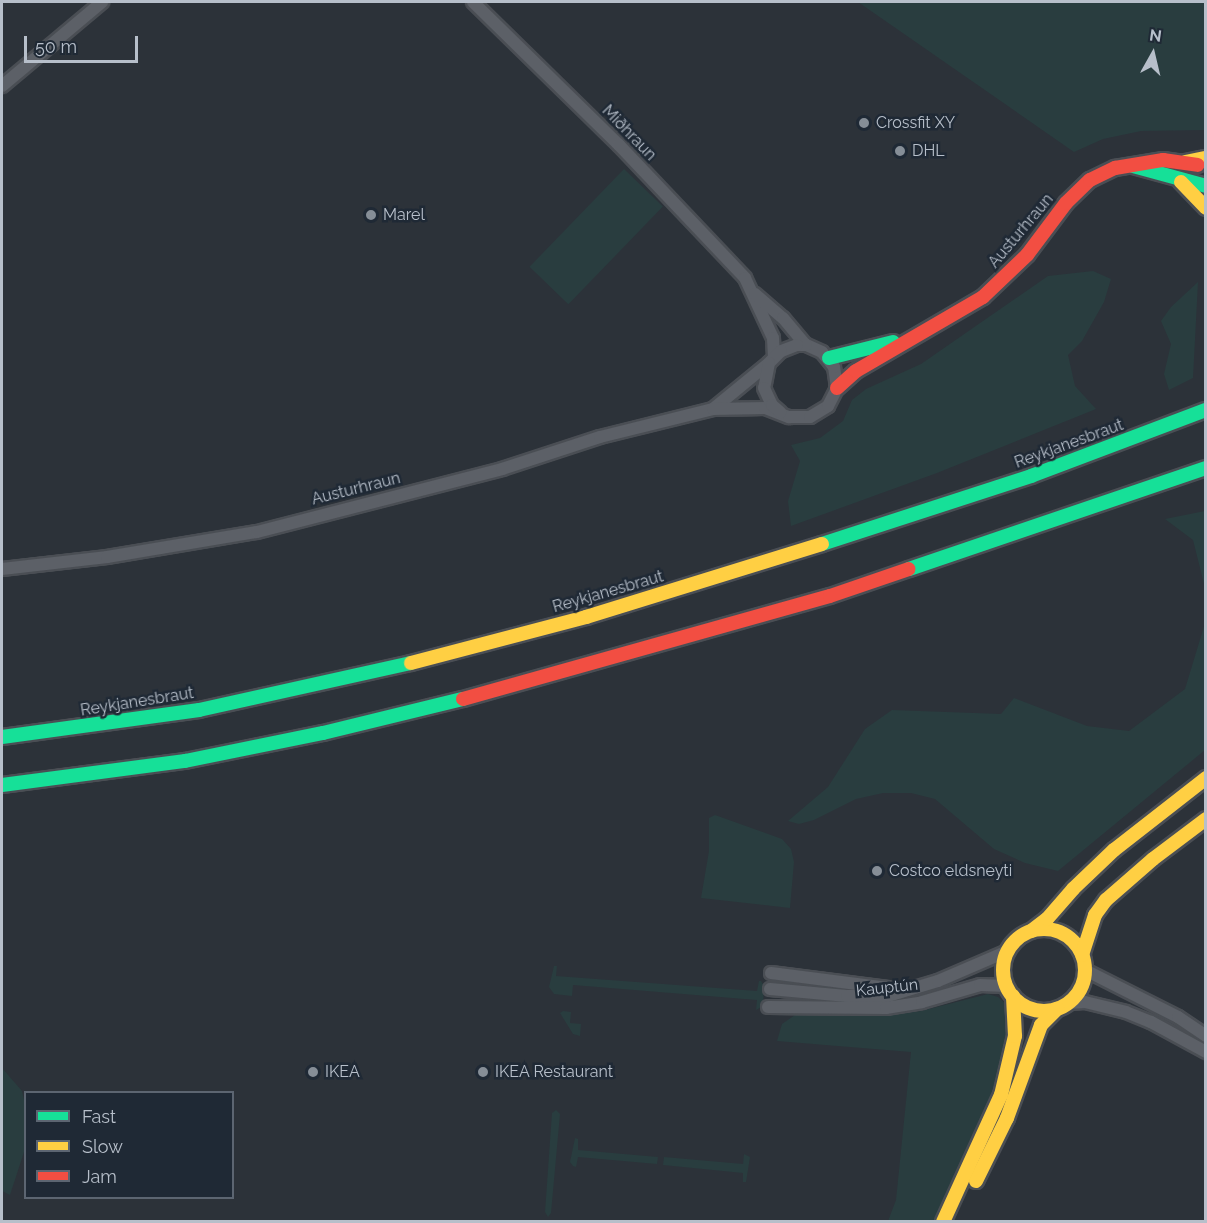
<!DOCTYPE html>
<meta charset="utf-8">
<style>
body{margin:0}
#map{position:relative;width:1207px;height:1223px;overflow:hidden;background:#2c3239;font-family:Raleway,sans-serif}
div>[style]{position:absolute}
.green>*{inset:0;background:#293d3f;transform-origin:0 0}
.roads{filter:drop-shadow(2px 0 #4a4e54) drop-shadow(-2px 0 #4a4e54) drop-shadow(0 2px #4a4e54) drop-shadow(0 -2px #4a4e54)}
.street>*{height:12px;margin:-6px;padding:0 6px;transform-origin:6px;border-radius:6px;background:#5c6067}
.fast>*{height:14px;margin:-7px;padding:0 7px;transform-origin:7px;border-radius:7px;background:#16e098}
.slow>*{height:14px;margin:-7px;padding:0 7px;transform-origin:7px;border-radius:7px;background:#ffcf43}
.slow>.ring{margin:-7px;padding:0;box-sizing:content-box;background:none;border:14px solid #ffcf43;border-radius:50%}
.jam>*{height:14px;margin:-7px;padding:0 7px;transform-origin:7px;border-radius:7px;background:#f24e42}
.dots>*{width:16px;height:16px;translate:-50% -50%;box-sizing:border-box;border:3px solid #1f2935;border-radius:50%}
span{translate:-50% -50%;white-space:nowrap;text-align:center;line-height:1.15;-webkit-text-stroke:5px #1f2935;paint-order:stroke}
.poi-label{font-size:16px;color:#b7bfca}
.left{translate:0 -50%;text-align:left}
.street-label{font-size:16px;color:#b7bfca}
.frame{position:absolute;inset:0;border:3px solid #b7bfca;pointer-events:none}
.legend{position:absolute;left:24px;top:1091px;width:210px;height:108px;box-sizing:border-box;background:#1f2935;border:2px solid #5c6571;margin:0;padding:8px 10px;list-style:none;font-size:18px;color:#b7bfca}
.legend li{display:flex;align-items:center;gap:12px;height:30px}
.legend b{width:30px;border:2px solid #5c6571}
.north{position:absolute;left:1123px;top:24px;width:60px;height:60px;-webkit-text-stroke:4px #1f2935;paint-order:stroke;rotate:8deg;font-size:16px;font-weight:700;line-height:24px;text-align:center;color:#b7bfca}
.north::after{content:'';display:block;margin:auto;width:21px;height:27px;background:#b7bfca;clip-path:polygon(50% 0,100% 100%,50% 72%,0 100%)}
.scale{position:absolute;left:24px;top:36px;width:114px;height:27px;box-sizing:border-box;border:3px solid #b7bfca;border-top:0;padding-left:8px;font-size:18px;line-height:21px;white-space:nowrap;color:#b7bfca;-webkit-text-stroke:4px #1f2935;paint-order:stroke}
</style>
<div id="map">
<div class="green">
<div style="clip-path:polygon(858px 2px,1205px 2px,1205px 130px,1141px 131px,1103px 139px,1074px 152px)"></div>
<div style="left:624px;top:169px;width:54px;height:136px;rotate:44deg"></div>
<div style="clip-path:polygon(1093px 271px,1111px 279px,1104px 302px,1082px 341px,1068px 355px,1075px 386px,1096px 409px,937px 473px,791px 526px,788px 501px,800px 461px,791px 445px,820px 438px,843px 421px,852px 400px,866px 389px,921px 364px,1048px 276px)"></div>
<div style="clip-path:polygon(1198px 282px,1193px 378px,1169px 390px,1164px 374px,1171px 344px,1161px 321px,1171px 307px)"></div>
<div style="clip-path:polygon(1205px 511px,1206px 511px,1205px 588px,1193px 540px,1165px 519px)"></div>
<div style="clip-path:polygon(1205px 623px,1205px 750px,1058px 871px,1025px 863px,994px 849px,935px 799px,911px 793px,883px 793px,856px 799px,814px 820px,799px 824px,788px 821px,828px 787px,865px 729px,892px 710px,1001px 714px,1014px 698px,1087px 726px,1129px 731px,1185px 689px)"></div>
<div style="clip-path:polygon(715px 815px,782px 839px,791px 849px,794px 862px,790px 908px,701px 898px,709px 851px,709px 818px)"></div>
<div style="clip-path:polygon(554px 966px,557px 966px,556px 976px,757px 991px,759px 981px,761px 981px,764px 986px,763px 1006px,756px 1010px,757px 1000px,573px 985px,572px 996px,554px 994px,549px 987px)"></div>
<div style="clip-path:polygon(988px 994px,998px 997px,1007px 1005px,1007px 1033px,1003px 1058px,972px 1152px,938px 1221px,888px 1221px,896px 1200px,911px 1052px,777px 1041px,782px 1024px,795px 1015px,880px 1016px,921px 1011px)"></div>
<div style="clip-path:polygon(563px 1011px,571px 1012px,570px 1023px,581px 1024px,580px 1036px,573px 1034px,560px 1013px)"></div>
<div style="clip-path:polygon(2px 1068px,22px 1091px,25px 1104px,24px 1152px,10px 1195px,2px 1191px)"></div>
<div style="clip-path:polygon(556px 1110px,560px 1114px,551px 1213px,548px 1217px,545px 1212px,552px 1113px)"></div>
<div style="clip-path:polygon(575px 1138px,578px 1139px,578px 1150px,658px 1157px,657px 1164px,578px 1157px,576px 1167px,573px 1166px,570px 1162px)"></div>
<div style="clip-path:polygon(744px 1154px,750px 1157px,746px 1182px,743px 1182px,743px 1173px,663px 1165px,664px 1157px,743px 1164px)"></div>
</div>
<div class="roads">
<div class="street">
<div style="left:473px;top:2px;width:204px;rotate:44.4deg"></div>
<div style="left:619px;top:145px;width:183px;rotate:46.5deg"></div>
<div style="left:745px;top:278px;width:66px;rotate:65deg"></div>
<div style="left:773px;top:338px;width:18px;rotate:87deg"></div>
<div style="left:2px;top:86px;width:131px;rotate:-40deg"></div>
<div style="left:755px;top:294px;width:37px;rotate:41deg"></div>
<div style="left:783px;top:318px;width:35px;rotate:50deg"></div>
<div style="left:713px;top:409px;width:72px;rotate:-39.4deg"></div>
<div style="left:2px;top:569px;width:106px;rotate:-6.5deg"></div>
<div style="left:107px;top:557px;width:152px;rotate:-9.5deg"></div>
<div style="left:257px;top:532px;width:253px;rotate:-14.4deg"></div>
<div style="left:502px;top:469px;width:103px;rotate:-18.1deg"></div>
<div style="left:600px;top:437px;width:116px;rotate:-13.9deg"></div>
<div style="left:713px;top:409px;width:52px;rotate:-1.1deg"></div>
<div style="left:765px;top:408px;width:26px;rotate:21deg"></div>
<div style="left:789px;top:417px;width:21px"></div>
<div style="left:810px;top:417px;width:21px;rotate:-31deg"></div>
<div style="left:828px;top:406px;width:20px;rotate:-63deg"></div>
<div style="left:837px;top:388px;width:21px;rotate:-98deg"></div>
<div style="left:834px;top:367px;width:19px;rotate:-129deg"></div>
<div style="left:822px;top:352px;width:17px;rotate:-156deg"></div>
<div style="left:806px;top:345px;width:9px;rotate:180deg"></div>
<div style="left:797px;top:345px;width:17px;rotate:159deg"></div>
<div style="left:781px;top:351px;width:17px;rotate:135deg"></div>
<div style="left:769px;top:363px;width:25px;rotate:101deg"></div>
<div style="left:764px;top:388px;width:19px;rotate:65deg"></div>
<div style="left:772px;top:405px;width:11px;rotate:41deg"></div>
<div style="left:1085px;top:970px;width:104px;rotate:26.8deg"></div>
<div style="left:1178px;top:1017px;width:34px;rotate:34deg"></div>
<div style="left:771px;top:973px;width:118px;rotate:7.3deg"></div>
<div style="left:770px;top:989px;width:77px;rotate:5.2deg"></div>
<div style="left:847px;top:996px;width:41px"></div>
<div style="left:888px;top:996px;width:52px;rotate:-16.7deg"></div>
<div style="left:938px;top:981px;width:76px;rotate:-23.2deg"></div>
<div style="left:1068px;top:1003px;width:17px;rotate:-3deg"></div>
<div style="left:1085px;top:1002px;width:42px;rotate:13.7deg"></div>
<div style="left:1126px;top:1012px;width:27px;rotate:22deg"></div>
<div style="left:1151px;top:1022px;width:63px;rotate:28.6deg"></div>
<div style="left:768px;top:1007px;width:118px;rotate:0.5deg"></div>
<div style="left:886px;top:1008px;width:36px;rotate:-9deg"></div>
<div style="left:922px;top:1002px;width:60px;rotate:-16.3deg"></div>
<div style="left:980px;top:985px;width:26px;rotate:2deg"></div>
</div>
<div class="fast">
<div style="left:1133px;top:166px;width:76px;rotate:15.3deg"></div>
<div style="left:829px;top:358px;width:66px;rotate:-14deg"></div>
<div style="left:822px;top:544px;width:220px;rotate:-18deg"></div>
<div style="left:1031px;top:476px;width:187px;rotate:-20.7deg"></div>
<div style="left:909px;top:569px;width:314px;rotate:-18.8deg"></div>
<div style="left:2px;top:737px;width:199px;rotate:-7.8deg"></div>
<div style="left:199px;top:710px;width:217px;rotate:-12.5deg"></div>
<div style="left:2px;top:785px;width:185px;rotate:-7.5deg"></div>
<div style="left:185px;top:761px;width:141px;rotate:-11.5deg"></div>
<div style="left:323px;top:733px;width:144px;rotate:-13.7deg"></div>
</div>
<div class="slow">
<div style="left:1185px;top:162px;width:21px;rotate:-11deg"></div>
<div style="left:1181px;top:182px;width:36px;rotate:46deg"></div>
<div style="left:411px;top:663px;width:181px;rotate:-14.7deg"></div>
<div style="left:586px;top:617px;width:247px;rotate:-17.2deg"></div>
<div class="ring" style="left:1003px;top:929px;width:68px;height:68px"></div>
<div style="left:1031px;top:931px;width:20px;rotate:-37deg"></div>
<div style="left:1047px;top:919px;width:40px;rotate:-49deg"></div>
<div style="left:1073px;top:889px;width:57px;rotate:-43.6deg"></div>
<div style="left:1114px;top:850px;width:117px;rotate:-38deg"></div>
<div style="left:1082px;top:955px;width:42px;rotate:-72deg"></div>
<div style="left:1095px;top:915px;width:19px;rotate:-54deg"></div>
<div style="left:1106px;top:900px;width:62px;rotate:-41.1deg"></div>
<div style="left:1153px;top:859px;width:66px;rotate:-37deg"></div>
<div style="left:976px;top:1181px;width:70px;rotate:-63.8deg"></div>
<div style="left:1007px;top:1118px;width:99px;rotate:-69.9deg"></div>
<div style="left:1041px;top:1025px;width:23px;rotate:-45deg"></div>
<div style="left:943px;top:1222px;width:140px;rotate:-65.5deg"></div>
<div style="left:1001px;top:1095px;width:61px;rotate:-76.7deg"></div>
<div style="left:1015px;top:1036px;width:40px;rotate:-92.9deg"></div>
</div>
<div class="jam">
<div style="left:837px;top:388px;width:25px;rotate:-42deg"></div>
<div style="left:856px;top:371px;width:147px;rotate:-30.2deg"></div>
<div style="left:983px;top:297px;width:61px;rotate:-43.7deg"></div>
<div style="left:1027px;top:255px;width:65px;rotate:-53.1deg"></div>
<div style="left:1066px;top:203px;width:33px;rotate:-44deg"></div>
<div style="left:1090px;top:180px;width:28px;rotate:-26deg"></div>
<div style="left:1115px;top:168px;width:49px;rotate:-9.5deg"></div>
<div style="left:1163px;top:160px;width:35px;rotate:8deg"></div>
<div style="left:463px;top:699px;width:381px;rotate:-15.7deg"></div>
<div style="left:830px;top:596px;width:83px;rotate:-18.9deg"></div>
</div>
</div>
<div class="dots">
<div style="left:864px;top:123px;background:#868e97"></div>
<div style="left:900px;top:151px;background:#868e97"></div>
<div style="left:371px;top:215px;background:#868e97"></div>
<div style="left:877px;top:871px;background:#868e97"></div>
<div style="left:313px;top:1072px;background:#868e97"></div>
<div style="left:483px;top:1072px;background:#868e97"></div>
</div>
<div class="poi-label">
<span class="left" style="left:876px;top:123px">Crossfit XY</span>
<span class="left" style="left:912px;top:151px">DHL</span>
<span class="left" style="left:383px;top:215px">Marel</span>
<span class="left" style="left:889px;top:871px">Costco eldsneyti</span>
<span class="left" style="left:325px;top:1072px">IKEA</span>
<span class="left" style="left:495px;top:1072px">IKEA Restaurant</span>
</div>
<div class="street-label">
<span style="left:629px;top:133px;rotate:46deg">Miðhraun</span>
<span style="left:1021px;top:231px;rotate:-50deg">Austurhraun</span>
<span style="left:1069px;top:444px;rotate:-20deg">Reykjanesbraut</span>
<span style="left:356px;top:489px;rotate:-14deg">Austurhraun</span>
<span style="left:608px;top:592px;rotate:-16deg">Reykjanesbraut</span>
<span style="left:137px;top:702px;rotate:-9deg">Reykjanesbraut</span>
<span style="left:887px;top:988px;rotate:-6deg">Kauptún</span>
</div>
<div class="frame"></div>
<ul class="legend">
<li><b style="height:8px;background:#16e098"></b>Fast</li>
<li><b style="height:8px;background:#ffcf43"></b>Slow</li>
<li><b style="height:8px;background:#f24e42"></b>Jam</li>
</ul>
<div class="north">N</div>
<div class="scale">50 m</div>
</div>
